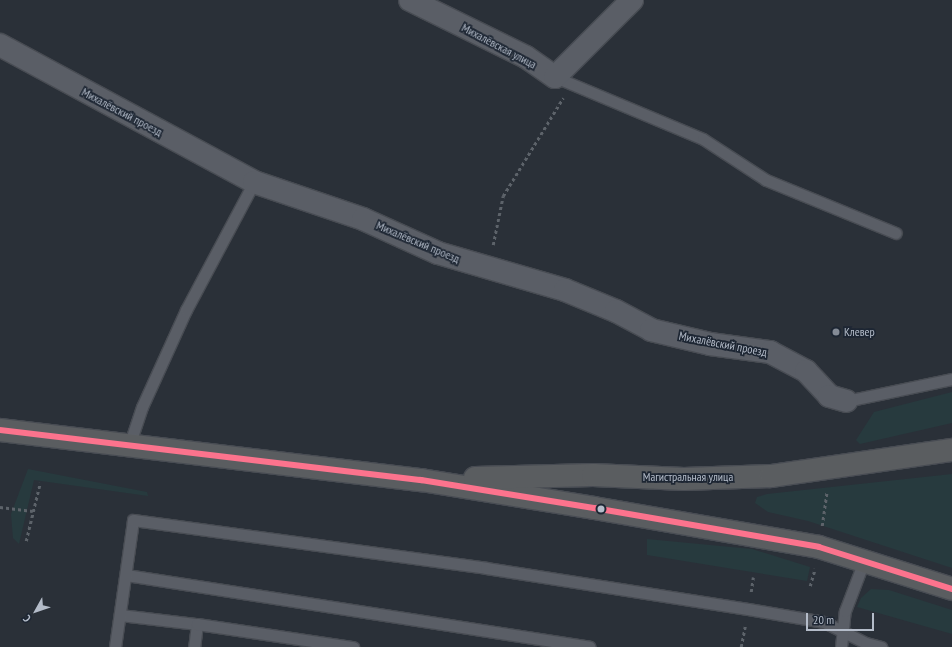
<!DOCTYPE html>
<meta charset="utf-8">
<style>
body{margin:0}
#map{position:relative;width:952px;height:647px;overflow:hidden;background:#2a3038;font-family:"PT Sans Narrow",sans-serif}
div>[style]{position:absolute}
.green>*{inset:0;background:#273a3e}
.path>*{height:2.5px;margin-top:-1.25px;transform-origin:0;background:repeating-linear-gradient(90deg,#5d636a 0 3px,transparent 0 6px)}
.roads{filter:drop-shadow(1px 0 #484c53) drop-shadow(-1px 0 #484c53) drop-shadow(0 1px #484c53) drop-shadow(0 -1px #484c53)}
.lane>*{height:11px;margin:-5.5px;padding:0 5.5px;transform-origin:5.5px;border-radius:5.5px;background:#5a5e66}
.street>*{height:22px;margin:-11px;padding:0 11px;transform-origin:11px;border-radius:11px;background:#5a5e66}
.highway>*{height:22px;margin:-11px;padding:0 11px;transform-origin:11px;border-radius:11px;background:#5a5d60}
.bus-1>*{height:6px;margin:-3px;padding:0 3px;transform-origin:3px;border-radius:3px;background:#fc738d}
.dots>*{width:11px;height:11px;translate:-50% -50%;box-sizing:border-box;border:2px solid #1d2633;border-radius:50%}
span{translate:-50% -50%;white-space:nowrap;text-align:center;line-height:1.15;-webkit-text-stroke:3.5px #1d2633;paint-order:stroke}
.street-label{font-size:12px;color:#b4bcc9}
.poi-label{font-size:12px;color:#b4bcc9}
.left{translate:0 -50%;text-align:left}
.north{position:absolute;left:16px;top:591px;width:40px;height:40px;-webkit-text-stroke:3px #1d2633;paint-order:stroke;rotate:230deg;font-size:11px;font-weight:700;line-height:16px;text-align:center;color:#b4bcc9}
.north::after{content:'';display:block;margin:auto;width:14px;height:18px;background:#b4bcc9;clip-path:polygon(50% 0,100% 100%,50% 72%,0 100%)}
.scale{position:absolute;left:806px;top:613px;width:68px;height:18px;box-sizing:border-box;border:2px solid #b4bcc9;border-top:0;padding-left:5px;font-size:12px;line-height:14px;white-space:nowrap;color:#b4bcc9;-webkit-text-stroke:3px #1d2633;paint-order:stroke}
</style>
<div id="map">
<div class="green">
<div style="clip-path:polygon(952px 392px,952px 423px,860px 444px,856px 440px,874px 412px)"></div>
<div style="clip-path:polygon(28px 469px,147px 492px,148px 496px,34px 480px,19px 544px,13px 538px,11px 514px)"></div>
<div style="clip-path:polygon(952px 474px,952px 568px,808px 521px,768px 512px,755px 503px,757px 497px,767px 494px)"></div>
<div style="clip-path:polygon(647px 539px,752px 549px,810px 567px,807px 581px,647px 555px)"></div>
<div style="clip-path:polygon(871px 589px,889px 590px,952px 610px,952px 634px,857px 607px,861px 598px)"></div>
</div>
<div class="path">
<div style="left:493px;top:245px;width:50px;rotate:-78.5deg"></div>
<div style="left:503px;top:196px;width:115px;rotate:-58.5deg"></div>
<div style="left:0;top:507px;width:33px;rotate:7deg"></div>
<div style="left:822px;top:526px;width:35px;rotate:-82deg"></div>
<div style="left:26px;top:541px;width:60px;rotate:-76.4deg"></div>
<div style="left:810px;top:586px;width:18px;rotate:-74deg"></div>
<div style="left:751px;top:592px;width:15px;rotate:-82deg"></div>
<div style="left:741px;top:647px;width:21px;rotate:-79deg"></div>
</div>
<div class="roads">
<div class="lane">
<div style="left:555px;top:77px;width:160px;rotate:22.7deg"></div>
<div style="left:703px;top:139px;width:75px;rotate:33.1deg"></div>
<div style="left:766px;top:180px;width:140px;rotate:22.2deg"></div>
<div style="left:846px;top:401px;width:108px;rotate:-11.7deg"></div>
<div style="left:129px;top:446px;width:41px;rotate:-71.6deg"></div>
<div style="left:142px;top:407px;width:107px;rotate:-65.6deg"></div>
<div style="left:186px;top:310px;width:145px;rotate:-62deg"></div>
<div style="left:126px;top:575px;width:469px;rotate:8.8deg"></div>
<div style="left:120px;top:615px;width:78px;rotate:6.7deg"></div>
<div style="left:197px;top:624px;width:23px;rotate:97deg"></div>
<div style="left:197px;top:624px;width:158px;rotate:8.4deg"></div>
<div style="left:115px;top:647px;width:128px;rotate:-81.9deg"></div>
<div style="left:133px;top:520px;width:356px;rotate:7.7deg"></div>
<div style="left:486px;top:568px;width:265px;rotate:8.9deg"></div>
<div style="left:748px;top:609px;width:77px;rotate:9.7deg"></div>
<div style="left:824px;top:622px;width:47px;rotate:26.6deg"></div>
<div style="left:866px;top:643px;width:16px;rotate:15deg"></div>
<div style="left:841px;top:647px;width:36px;rotate:-84deg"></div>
<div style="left:845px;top:611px;width:53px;rotate:-69.2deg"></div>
</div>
<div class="street">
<div style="left:410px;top:0;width:129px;rotate:26.2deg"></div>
<div style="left:526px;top:57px;width:35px;rotate:35deg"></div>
<div style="left:555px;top:77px;width:109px;rotate:-45deg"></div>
<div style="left:0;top:45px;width:289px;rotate:28.3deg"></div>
<div style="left:254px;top:182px;width:115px;rotate:18.7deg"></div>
<div style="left:363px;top:219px;width:82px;rotate:24.4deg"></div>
<div style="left:438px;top:253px;width:132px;rotate:16.2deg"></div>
<div style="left:565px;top:290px;width:55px;rotate:22.4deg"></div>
<div style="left:616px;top:311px;width:40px;rotate:28deg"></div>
<div style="left:651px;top:330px;width:61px;rotate:13.3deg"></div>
<div style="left:710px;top:344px;width:61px;rotate:7.6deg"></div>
<div style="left:770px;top:352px;width:41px;rotate:27.8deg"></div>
<div style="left:806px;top:371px;width:34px;rotate:47deg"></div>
<div style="left:829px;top:396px;width:18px;rotate:16deg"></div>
</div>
<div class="highway">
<div style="left:0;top:430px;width:424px;rotate:6.8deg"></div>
<div style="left:421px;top:480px;width:175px;rotate:9.2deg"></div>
<div style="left:594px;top:508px;width:228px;rotate:9.8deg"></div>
<div style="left:819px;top:547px;width:139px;rotate:17.5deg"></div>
<div style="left:475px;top:478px;width:118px;rotate:-1.5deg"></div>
<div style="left:593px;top:475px;width:91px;rotate:2.5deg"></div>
<div style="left:684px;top:479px;width:87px;rotate:-2deg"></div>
<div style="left:771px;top:476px;width:183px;rotate:-8.2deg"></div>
</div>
</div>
<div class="bus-1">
<div style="left:0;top:430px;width:424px;rotate:6.8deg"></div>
<div style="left:421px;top:480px;width:175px;rotate:9.2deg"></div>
<div style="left:594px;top:508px;width:228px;rotate:9.8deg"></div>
<div style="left:819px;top:547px;width:139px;rotate:17.5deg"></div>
</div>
<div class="dots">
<div style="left:836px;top:332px;background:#848b96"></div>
<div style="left:601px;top:509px;background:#b4bcc9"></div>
</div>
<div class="street-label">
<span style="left:499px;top:46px;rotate:28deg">Михалёвская улица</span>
<span style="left:122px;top:112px;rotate:28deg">Михалёвский проезд</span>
<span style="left:418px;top:242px;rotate:23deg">Михалёвский проезд</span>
<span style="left:723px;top:344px;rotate:11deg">Михалёвский проезд</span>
<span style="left:688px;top:477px">Магистральная улица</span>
</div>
<div class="poi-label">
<span class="left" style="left:844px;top:332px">Клевер</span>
</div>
<div class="north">С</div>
<div class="scale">20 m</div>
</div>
